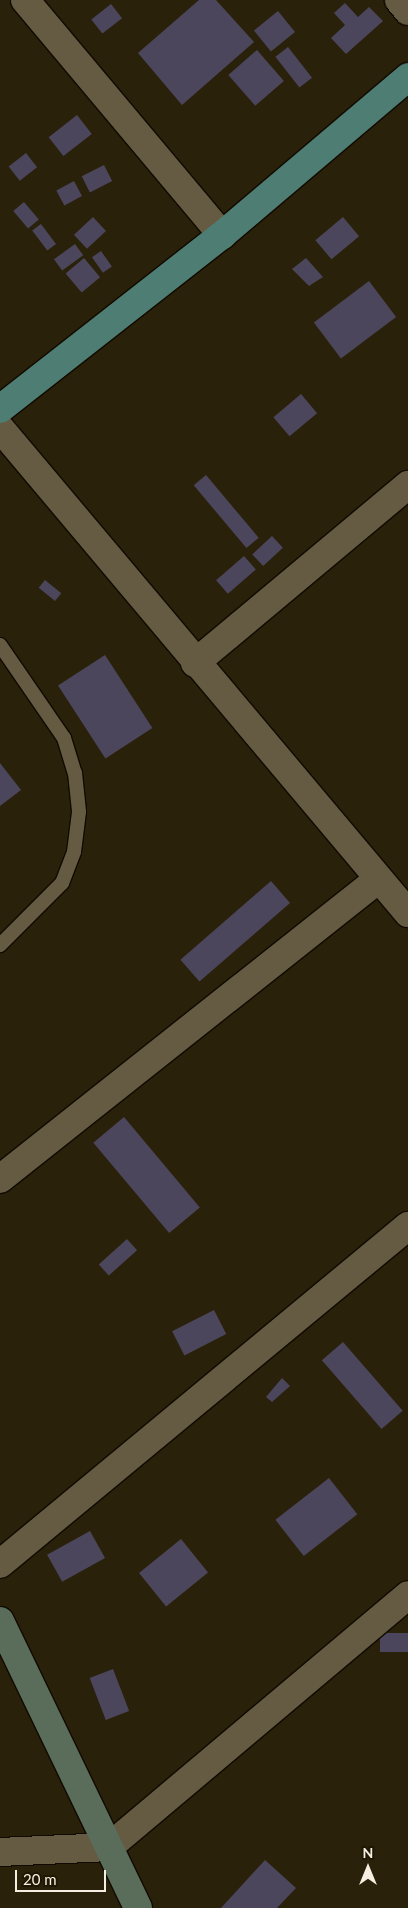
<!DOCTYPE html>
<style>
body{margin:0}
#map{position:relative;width:408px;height:1908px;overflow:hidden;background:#29210a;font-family:Lato,sans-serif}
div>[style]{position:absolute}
.building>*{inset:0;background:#4c465d;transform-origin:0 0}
.roads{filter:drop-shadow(1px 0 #120a00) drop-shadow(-1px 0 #120a00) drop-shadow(0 1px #120a00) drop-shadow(0 -1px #120a00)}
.lane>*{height:14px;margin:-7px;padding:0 7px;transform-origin:7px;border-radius:7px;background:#645b42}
.street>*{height:28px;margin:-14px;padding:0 14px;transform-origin:14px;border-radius:14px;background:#645b42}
.secondary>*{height:28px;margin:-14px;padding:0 14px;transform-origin:14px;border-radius:14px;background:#596d5a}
.primary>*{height:28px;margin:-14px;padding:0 14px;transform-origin:14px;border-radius:14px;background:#4e7e73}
span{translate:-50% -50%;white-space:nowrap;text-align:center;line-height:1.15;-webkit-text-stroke:5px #1f1702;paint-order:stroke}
.north{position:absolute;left:343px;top:1843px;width:50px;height:50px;-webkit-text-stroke:4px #1f1702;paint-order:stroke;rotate:0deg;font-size:14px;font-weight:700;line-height:20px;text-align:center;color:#f4efe1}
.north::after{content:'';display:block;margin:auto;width:18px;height:22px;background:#f4efe1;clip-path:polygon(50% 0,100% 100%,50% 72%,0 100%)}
.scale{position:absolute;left:15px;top:1870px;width:91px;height:22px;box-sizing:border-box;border:2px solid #f4efe1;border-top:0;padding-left:6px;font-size:15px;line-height:18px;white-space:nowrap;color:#f4efe1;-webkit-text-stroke:4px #1f1702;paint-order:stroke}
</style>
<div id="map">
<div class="building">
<div style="clip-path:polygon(199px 0,216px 0,254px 42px,182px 105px,138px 53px)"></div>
<div style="clip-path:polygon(345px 3px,358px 17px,369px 7px,383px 21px,346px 54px,331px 38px,345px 25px,334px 13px)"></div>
<div style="left:111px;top:4px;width:18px;height:25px;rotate:52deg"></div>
<div style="left:278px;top:11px;width:27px;height:31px;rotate:51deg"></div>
<div style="left:288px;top:47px;width:39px;height:16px;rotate:52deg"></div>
<div style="left:257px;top:50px;width:41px;height:38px;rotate:49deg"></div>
<div style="left:77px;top:115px;width:24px;height:36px;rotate:52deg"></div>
<div style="left:26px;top:153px;width:18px;height:22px;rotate:52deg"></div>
<div style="left:104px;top:165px;width:18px;height:25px;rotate:63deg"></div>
<div style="left:74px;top:181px;width:17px;height:20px;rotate:62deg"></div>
<div style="left:24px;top:202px;width:23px;height:14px;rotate:50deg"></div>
<div style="left:93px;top:217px;width:19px;height:26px;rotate:47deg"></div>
<div style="left:343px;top:217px;width:25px;height:36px;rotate:50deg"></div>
<div style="left:41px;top:224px;width:25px;height:11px;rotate:53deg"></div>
<div style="left:75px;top:244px;width:14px;height:26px;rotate:54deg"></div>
<div style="left:101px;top:251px;width:19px;height:11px;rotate:55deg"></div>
<div style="left:84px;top:258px;width:25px;height:24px;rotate:50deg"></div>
<div style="clip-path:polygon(306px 258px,323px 277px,309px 286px,292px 269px)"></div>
<div style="left:369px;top:281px;width:45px;height:69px;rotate:53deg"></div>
<div style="left:301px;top:394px;width:25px;height:36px;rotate:50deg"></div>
<div style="left:206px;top:475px;width:82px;height:16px;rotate:50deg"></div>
<div style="left:272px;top:536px;width:16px;height:27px;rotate:47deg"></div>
<div style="left:244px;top:556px;width:18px;height:37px;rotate:49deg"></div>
<div style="left:45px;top:580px;width:21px;height:10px;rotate:39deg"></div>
<div style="left:105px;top:655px;width:87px;height:56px;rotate:57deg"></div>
<div style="clip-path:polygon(0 763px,21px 790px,0 806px)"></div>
<div style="left:271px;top:881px;width:29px;height:120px;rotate:49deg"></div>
<div style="left:124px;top:1117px;width:118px;height:40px;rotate:50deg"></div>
<div style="left:127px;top:1239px;width:15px;height:38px;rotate:48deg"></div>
<div style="left:214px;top:1310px;width:27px;height:47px;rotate:63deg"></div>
<div style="left:343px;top:1342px;width:91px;height:28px;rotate:49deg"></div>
<div style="clip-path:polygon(282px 1378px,290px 1386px,272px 1402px,266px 1397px)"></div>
<div style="left:329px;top:1478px;width:46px;height:68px;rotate:52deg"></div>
<div style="left:90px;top:1531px;width:31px;height:49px;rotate:61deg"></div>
<div style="left:181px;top:1539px;width:43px;height:54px;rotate:51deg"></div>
<div style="left:380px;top:1633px;width:28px;height:19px"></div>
<div style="left:113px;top:1669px;width:45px;height:25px;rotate:69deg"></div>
<div style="clip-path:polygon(265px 1860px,296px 1888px,277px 1908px,221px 1908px)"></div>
</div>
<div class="roads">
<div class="lane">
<div style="left:0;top:645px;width:113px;rotate:55.5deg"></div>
<div style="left:64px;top:738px;width:37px;rotate:73deg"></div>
<div style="left:75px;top:773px;width:39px;rotate:84deg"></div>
<div style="left:79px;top:812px;width:40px;rotate:97.1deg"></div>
<div style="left:74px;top:852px;width:33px;rotate:111deg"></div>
<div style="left:62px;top:883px;width:88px;rotate:135deg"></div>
</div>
<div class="street">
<div style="left:25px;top:0;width:307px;rotate:50deg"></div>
<div style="left:399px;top:0;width:14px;rotate:51deg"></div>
<div style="left:0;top:428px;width:634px;rotate:49.93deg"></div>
<div style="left:195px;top:663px;width:278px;rotate:-39.9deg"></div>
<div style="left:0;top:1179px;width:483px;rotate:-38.4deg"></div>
<div style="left:0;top:1564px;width:530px;rotate:-39.64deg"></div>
<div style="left:0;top:1852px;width:109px;rotate:-2.6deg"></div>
<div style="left:109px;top:1847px;width:391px;rotate:-40.1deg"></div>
</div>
<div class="secondary">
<div style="left:0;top:1621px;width:318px;rotate:64.3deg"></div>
</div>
<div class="primary">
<div style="left:0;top:409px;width:282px;rotate:-38.1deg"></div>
<div style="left:222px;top:235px;width:244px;rotate:-40.3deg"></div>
</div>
</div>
<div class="north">N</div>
<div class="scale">20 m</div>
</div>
